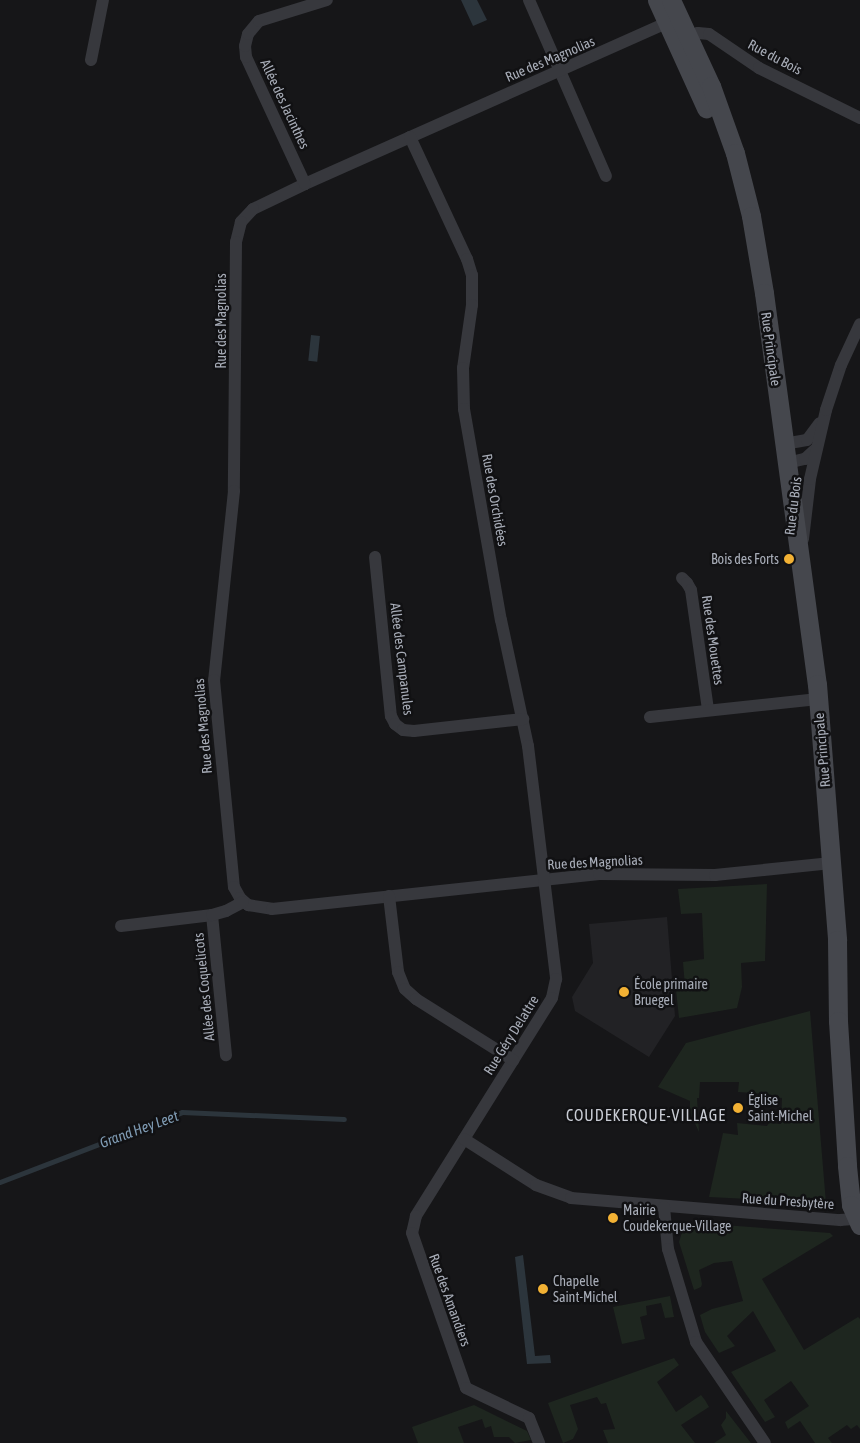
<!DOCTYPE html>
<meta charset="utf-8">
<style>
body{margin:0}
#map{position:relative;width:860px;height:1443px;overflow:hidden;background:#161618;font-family:"Asap Condensed",sans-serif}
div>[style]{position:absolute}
.built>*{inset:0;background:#222225}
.green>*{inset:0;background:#1e261f}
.water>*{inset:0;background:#2c353c;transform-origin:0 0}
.stream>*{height:5px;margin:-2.5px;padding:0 2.5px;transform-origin:2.5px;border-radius:2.5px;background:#2c353c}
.street>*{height:12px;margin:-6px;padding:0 6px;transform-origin:6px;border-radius:6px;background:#37383d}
.secondary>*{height:19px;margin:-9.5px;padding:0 9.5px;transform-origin:9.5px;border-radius:9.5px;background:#45474d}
.dots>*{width:14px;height:14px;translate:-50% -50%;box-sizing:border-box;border:2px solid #111113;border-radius:50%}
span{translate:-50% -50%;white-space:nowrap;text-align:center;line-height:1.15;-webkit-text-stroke:5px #111113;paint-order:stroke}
.street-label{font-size:14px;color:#a8adb8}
.poi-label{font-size:14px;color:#a8adb8}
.right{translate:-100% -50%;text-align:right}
.left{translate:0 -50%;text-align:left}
.water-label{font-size:15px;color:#7f9bb3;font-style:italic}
.quarter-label{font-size:16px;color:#c9ccd4;letter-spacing:1px}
</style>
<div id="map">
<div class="built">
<div style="clip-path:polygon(667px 917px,675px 1016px,649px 1057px,575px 1011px,572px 997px,593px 963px,589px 924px)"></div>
</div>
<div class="green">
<div style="clip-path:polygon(767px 884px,765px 961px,741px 963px,742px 987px,737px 1008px,679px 1018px,676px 990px,685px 987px,683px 962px,704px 959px,702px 913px,681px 914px,678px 889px)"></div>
<div style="clip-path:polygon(810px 1011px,826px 1203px,709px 1197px,723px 1133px,738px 1135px,737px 1123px,767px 1126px,769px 1123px,781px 1124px,782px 1098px,770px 1097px,769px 1094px,738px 1092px,739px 1082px,700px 1082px,699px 1098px,697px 1098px,699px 1132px,690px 1113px,690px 1101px,658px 1087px,686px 1043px)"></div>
<div style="clip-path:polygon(697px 1223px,830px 1233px,833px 1236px,762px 1279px,804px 1350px,858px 1317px,860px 1319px,860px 1429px,857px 1425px,851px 1429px,847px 1425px,828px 1438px,832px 1443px,815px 1443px,800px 1421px,788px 1429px,785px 1422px,809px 1406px,791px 1381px,764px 1400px,775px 1417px,765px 1422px,731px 1372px,776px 1351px,753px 1311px,727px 1336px,735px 1346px,719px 1353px,705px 1332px,700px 1315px,712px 1309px,743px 1301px,732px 1261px,714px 1263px,699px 1270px,702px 1284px,701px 1287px,694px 1290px,679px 1242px,683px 1229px)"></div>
<div style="clip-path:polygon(670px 1296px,674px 1317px,665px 1318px,661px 1303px,646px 1306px,647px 1315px,640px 1317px,645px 1339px,622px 1344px,613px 1307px)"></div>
<div style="clip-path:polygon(674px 1358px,679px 1365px,657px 1382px,676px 1412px,701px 1395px,705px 1400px,709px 1407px,681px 1425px,695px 1443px,608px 1443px,603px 1430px,615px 1429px,606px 1403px,601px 1404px,597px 1397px,570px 1405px,578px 1429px,573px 1439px,563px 1443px,548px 1403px)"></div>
<div style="clip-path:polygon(474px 1405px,527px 1431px,531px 1440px,515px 1443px,509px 1437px,494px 1437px,491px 1426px,485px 1428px,482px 1419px,458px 1427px,464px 1443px,418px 1443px,412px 1427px)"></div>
<div style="clip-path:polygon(726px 1411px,747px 1438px,751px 1443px,714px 1443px,726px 1435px,721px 1425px,726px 1418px)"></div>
</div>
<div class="water">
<div style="clip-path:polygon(461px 0,477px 0,487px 20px,473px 26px)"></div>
<div style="left:311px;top:335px;width:9px;height:26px;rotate:6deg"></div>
<div style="clip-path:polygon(523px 1255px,535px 1356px,550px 1355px,551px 1363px,527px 1364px,515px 1257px)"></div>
</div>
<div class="stream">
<div style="left:0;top:1182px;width:195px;rotate:-21deg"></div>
<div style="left:182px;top:1112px;width:162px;rotate:2.5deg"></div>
</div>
<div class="street">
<div style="left:529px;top:0;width:192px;rotate:66.4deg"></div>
<div style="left:673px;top:20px;width:403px;rotate:156deg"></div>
<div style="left:305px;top:184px;width:58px;rotate:154.3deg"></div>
<div style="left:253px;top:209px;width:18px;rotate:133deg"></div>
<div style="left:241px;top:222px;width:21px;rotate:104deg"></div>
<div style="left:236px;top:242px;width:249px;rotate:90.5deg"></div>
<div style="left:234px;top:491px;width:190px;rotate:96deg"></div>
<div style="left:214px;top:680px;width:208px;rotate:84.5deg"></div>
<div style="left:234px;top:887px;width:13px;rotate:61deg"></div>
<div style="left:240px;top:898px;width:11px;rotate:41deg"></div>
<div style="left:248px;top:905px;width:24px;rotate:9deg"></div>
<div style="left:272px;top:909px;width:329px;rotate:-6.1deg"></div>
<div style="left:599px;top:874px;width:116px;rotate:0.5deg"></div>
<div style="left:715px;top:875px;width:117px;rotate:-5.9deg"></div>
<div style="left:682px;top:40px;width:17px;rotate:-24deg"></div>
<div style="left:698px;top:33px;width:11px;rotate:5deg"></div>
<div style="left:709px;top:34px;width:60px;rotate:34.2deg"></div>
<div style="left:759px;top:68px;width:113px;rotate:26.3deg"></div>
<div style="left:91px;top:60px;width:61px;rotate:-78.7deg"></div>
<div style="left:410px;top:137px;width:135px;rotate:65deg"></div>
<div style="left:467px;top:259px;width:17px;rotate:73deg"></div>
<div style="left:472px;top:275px;width:30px;rotate:90deg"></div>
<div style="left:472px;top:305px;width:64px;rotate:98.1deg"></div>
<div style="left:463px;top:368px;width:41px;rotate:88.6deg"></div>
<div style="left:464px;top:409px;width:214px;rotate:80.1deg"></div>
<div style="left:501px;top:620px;width:129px;rotate:77.9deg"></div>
<div style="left:528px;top:746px;width:235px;rotate:83.1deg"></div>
<div style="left:556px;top:979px;width:19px;rotate:102deg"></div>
<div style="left:552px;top:998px;width:257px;rotate:122deg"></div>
<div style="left:416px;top:1216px;width:17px;rotate:103deg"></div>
<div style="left:412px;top:1233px;width:164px;rotate:70.8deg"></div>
<div style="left:466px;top:1388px;width:70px;rotate:25.5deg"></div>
<div style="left:529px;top:1418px;width:27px;rotate:68deg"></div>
<div style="left:305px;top:184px;width:140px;rotate:-114.9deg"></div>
<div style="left:246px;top:57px;width:11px;rotate:-95deg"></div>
<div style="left:245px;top:46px;width:12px;rotate:-76deg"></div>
<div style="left:248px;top:34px;width:17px;rotate:-50deg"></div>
<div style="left:259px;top:21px;width:71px;rotate:-17.2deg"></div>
<div style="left:784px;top:444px;width:23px;rotate:-10deg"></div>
<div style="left:807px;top:440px;width:21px;rotate:-53deg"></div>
<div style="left:787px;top:463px;width:18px;rotate:-13deg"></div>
<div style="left:805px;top:459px;width:16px;rotate:-43deg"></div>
<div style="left:803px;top:539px;width:60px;rotate:-83.3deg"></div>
<div style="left:810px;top:479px;width:71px;rotate:-76.9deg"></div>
<div style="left:826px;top:410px;width:47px;rotate:-71.6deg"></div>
<div style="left:841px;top:365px;width:45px;rotate:-65.1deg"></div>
<div style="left:375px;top:557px;width:160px;rotate:84.3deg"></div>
<div style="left:391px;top:716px;width:9px;rotate:63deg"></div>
<div style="left:395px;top:724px;width:10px;rotate:37deg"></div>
<div style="left:403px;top:730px;width:11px;rotate:5deg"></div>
<div style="left:414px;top:731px;width:110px;rotate:-6.3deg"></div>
<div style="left:682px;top:578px;width:7px;rotate:45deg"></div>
<div style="left:687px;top:583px;width:8px;rotate:60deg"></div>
<div style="left:691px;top:590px;width:121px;rotate:81.9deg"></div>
<div style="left:650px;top:717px;width:169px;rotate:-6.1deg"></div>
<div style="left:389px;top:896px;width:77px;rotate:83.2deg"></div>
<div style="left:398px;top:972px;width:18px;rotate:68deg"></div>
<div style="left:405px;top:989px;width:15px;rotate:42deg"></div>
<div style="left:416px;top:999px;width:115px;rotate:32.2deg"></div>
<div style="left:212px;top:915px;width:141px;rotate:84.3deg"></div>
<div style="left:121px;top:926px;width:92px;rotate:-6.9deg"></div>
<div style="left:212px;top:915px;width:15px;rotate:-16deg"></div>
<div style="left:226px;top:911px;width:19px;rotate:-28deg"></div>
<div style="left:464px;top:1139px;width:85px;rotate:32.6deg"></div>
<div style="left:536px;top:1185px;width:37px;rotate:20deg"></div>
<div style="left:571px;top:1198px;width:270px;rotate:4.7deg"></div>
<div style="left:840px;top:1220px;width:16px;rotate:-4deg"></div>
<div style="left:664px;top:1207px;width:42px;rotate:84.6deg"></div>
<div style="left:668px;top:1249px;width:97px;rotate:73.2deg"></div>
<div style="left:696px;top:1342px;width:122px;rotate:55.7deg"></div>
</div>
<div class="secondary">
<div style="left:657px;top:0;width:119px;rotate:65.6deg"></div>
<div style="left:671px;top:0;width:95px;rotate:65.1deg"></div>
<div style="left:711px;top:86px;width:71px;rotate:70.3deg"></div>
<div style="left:735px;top:153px;width:65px;rotate:75.7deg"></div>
<div style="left:751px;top:216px;width:78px;rotate:80.4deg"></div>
<div style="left:764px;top:293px;width:395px;rotate:82.3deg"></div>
<div style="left:817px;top:684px;width:257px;rotate:85.5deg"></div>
<div style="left:837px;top:940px;width:81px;rotate:89.3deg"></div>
<div style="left:838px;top:1021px;width:145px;rotate:86.4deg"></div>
<div style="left:847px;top:1166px;width:39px;rotate:84deg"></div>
<div style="left:851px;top:1205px;width:22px;rotate:66deg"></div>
</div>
<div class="dots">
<div style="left:789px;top:559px;background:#f2b134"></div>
<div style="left:624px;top:992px;background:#f2b134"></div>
<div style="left:738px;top:1108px;background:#f2b134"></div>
<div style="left:613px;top:1218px;background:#f2b134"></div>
<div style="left:543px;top:1289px;background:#f2b134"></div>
</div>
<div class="street-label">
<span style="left:775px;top:57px;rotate:28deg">Rue du Bois</span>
<span style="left:550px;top:59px;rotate:-23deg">Rue des Magnolias</span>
<span style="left:285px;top:104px;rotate:65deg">Allée des Jacinthes</span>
<span style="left:221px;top:321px;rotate:-90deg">Rue des Magnolias</span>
<span style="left:771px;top:349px;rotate:82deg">Rue Principale</span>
<span style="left:495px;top:500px;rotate:80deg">Rue des Orchidées</span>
<span style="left:793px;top:506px;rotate:-83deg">Rue du Bois</span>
<span style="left:713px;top:640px;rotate:82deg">Rue des Mouettes</span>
<span style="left:402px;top:659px;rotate:83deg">Allée des Campanules</span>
<span style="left:203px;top:726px;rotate:-95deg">Rue des Magnolias</span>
<span style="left:822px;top:750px;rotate:-95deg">Rue Principale</span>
<span style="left:595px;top:862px;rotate:-3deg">Rue des Magnolias</span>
<span style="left:204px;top:987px;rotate:-96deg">Allée des Coquelicots</span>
<span style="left:511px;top:1035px;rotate:-58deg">Rue Géry Delattre</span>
<span style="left:788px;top:1201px;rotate:4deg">Rue du Presbytère</span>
<span style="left:450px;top:1300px;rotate:70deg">Rue des Amandiers</span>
</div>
<div class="poi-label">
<span class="right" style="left:779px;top:559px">Bois des Forts</span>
<span class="left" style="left:634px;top:992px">École primaire<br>Bruegel</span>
<span class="left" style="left:748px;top:1108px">Église<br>Saint-Michel</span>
<span class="left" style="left:623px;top:1218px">Mairie<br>Coudekerque-Village</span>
<span class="left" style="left:553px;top:1289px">Chapelle<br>Saint-Michel</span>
</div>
<div class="water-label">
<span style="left:139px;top:1129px;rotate:-20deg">Grand Hey Leet</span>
</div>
<div class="quarter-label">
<span style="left:646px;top:1115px">COUDEKERQUE-VILLAGE</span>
</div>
</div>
